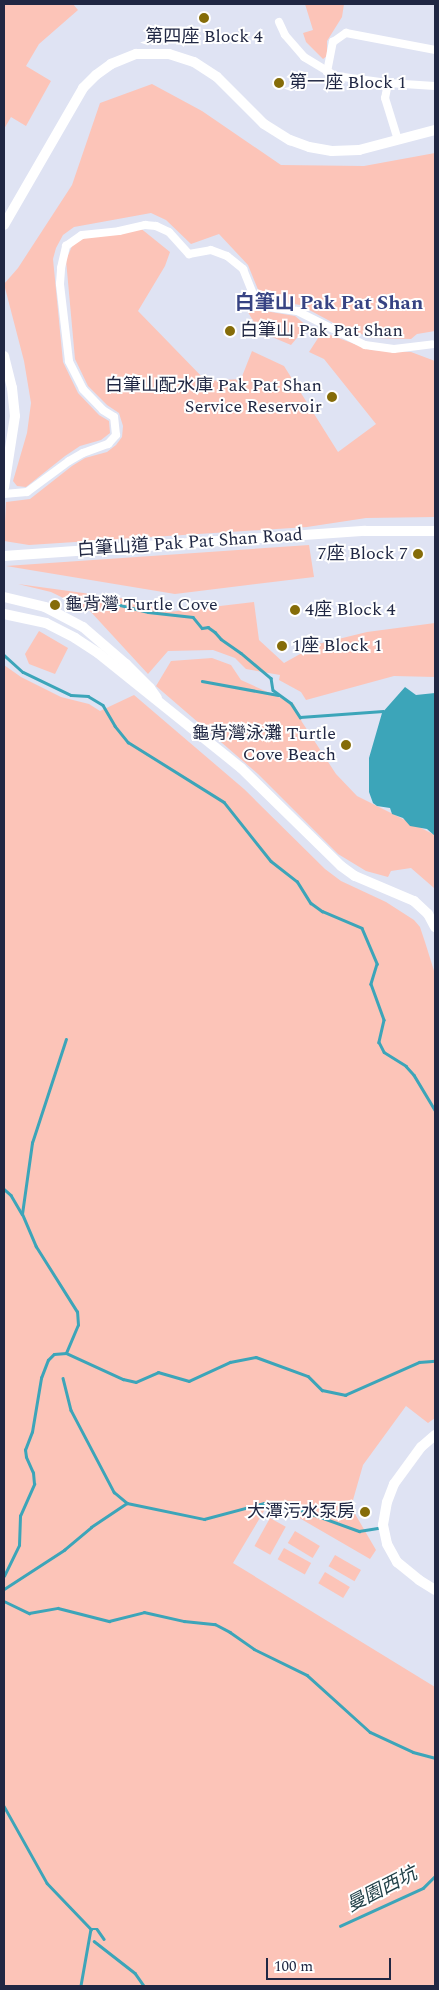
<!DOCTYPE html>
<meta charset="utf-8">
<style>
body{margin:0}
#map{position:relative;width:439px;height:1990px;overflow:hidden;background:#dfe3f3;font-family:Spectral,"Noto Sans TC",serif}
div>[style]{position:absolute}
.green>*{inset:0;background:#fcc4b8;transform-origin:0 0}
.water>*{inset:0;background:#3ca5b9}
.stream>*{height:2.5px;margin:-1.25px;padding:0 1.25px;transform-origin:1.25px;border-radius:1.25px;background:#3ca5b9}
.street>*{height:8px;margin:-4px;padding:0 4px;transform-origin:4px;border-radius:4px;background:#fff}
.secondary>*{height:10px;margin:-5px;padding:0 5px;transform-origin:5px;border-radius:5px;background:#fff}
.dots>*{width:14px;height:14px;translate:-50% -50%;box-sizing:border-box;border:2px solid #fff;border-radius:50%}
span{translate:-50% -50%;white-space:nowrap;text-align:center;line-height:1.15;-webkit-text-stroke:4px #fff;paint-order:stroke}
.poi-label{font-size:18px;color:#202743}
.left{translate:0 -50%;text-align:left}
.right{translate:-100% -50%;text-align:right}
.street-label{font-size:18px;color:#202743}
.water-label{font-size:19px;color:#203f46;font-style:italic}
.quarter-label{font-size:20px;color:#374383;font-weight:700}
.frame{position:absolute;inset:0;border:5px solid #202743;pointer-events:none}
.scale{position:absolute;left:266px;top:1958px;width:125px;height:22px;box-sizing:border-box;border:2px solid #202743;border-top:0;padding-left:6px;font-size:15px;line-height:18px;white-space:nowrap;color:#202743;-webkit-text-stroke:4px #fff;paint-order:stroke}
</style>
<div id="map">
<div class="green">
<div style="clip-path:polygon(4px 4px,73px 4px,78px 10px,39px 44px,26px 66px,51px 81px,26px 126px,11px 117px,4px 129px)"></div>
<div style="clip-path:polygon(305px 4px,344px 4px,342px 17px,327px 41px,327px 56px,323px 59px,306px 42px,303px 33px,313px 30px)"></div>
<div style="clip-path:polygon(152px 84px,202px 111px,281px 165px,364px 166px,435px 153px,435px 331px,417px 334px,411px 339px,373px 338px,341px 327px,300px 305px,266px 299px,259px 292px,248px 265px,219px 234px,191px 244px,166px 220px,151px 213px,74px 227px,63px 235px,56px 248px,53px 259px,63px 362px,78px 393px,99px 415px,109px 421px,110px 433px,101px 440px,80px 446px,65px 456px,26px 487px,17px 486px,13px 481px,27px 433px,31px 403px,24px 361px,4px 284px,18px 268px,72px 185px,100px 103px)"></div>
<div style="clip-path:polygon(139px 227px,170px 252px,165px 266px,138px 311px,206px 381px,241px 379px,252px 351px,284px 366px,338px 452px,376px 424px,324px 359px,309px 352px,322px 332px,371px 350px,411px 352px,435px 361px,435px 517px,366px 518px,307px 527px,29px 545px,4px 541px,6px 502px,30px 499px,72px 466px,85px 458px,107px 452px,116px 445px,122px 437px,123px 426px,119px 413px,107px 405px,88px 386px,75px 359px,66px 260px,73px 244px,79px 238px)"></div>
<div style="clip-path:polygon(245px 291px,248px 298px,259px 310px,295px 316px,307px 326px,291px 345px,260px 332px,243px 304px)"></div>
<div style="clip-path:polygon(309px 545px,314px 577px,175px 594px,6px 566px)"></div>
<div style="clip-path:polygon(18px 584px,127px 599px,169px 612px,254px 602px,259px 640px,284px 663px,318px 644px,367px 632px,435px 623px,435px 677px,394px 676px,306px 700px,301px 692px,279px 680px,280px 675px,246px 669px,235px 658px,213px 650px,168px 651px,148px 674px,90px 611px,51px 592px)"></div>
<div style="clip-path:polygon(39px 631px,68px 648px,55px 674px,29px 664px,25px 654px)"></div>
<div style="clip-path:polygon(212px 658px,231px 665px,241px 680px,294px 704px,302px 722px,336px 774px,357px 796px,435px 835px,434px 888px,411px 868px,391px 871px,388px 877px,366px 871px,338px 854px,258px 774px,156px 686px,171px 661px)"></div>
<div style="clip-path:polygon(4px 665px,21px 677px,61px 697px,89px 704px,100px 711px,134px 695px,244px 789px,325px 869px,341px 881px,386px 902px,414px 920px,420px 927px,425px 942px,435px 974px,435px 1418px,428px 1423px,406px 1406px,363px 1465px,351px 1507px,376px 1550px,370px 1559px,270px 1501px,233px 1563px,435px 1687px,435px 1986px,4px 1986px)"></div>
<div style="left:270px;top:1518px;width:18px;height:32px;rotate:29deg"></div>
<div style="left:295px;top:1531px;width:29px;height:14px;rotate:31deg"></div>
<div style="left:284px;top:1548px;width:31px;height:13px;rotate:29deg"></div>
<div style="left:335px;top:1555px;width:30px;height:13px;rotate:30deg"></div>
<div style="left:325px;top:1572px;width:29px;height:13px;rotate:31deg"></div>
</div>
<div class="water">
<div style="clip-path:polygon(405px 687px,416px 695px,435px 693px,435px 836px,427px 829px,410px 826px,403px 818px,392px 814px,390px 808px,377px 806px,373px 803px,369px 792px,369px 758px,382px 713px)"></div>
</div>
<div class="stream">
<div style="left:108px;top:602px;width:41px;rotate:14deg"></div>
<div style="left:148px;top:612px;width:45px;rotate:6.3deg"></div>
<div style="left:193px;top:617px;width:14px;rotate:51deg"></div>
<div style="left:202px;top:628px;width:6px;rotate:-9deg"></div>
<div style="left:208px;top:627px;width:9px;rotate:36deg"></div>
<div style="left:215px;top:632px;width:9px;rotate:49deg"></div>
<div style="left:221px;top:639px;width:24px;rotate:35deg"></div>
<div style="left:241px;top:653px;width:39px;rotate:40deg"></div>
<div style="left:271px;top:678px;width:12px;rotate:81deg"></div>
<div style="left:273px;top:690px;width:22px;rotate:36deg"></div>
<div style="left:291px;top:703px;width:17px;rotate:57deg"></div>
<div style="left:300px;top:717px;width:83px;rotate:-4.1deg"></div>
<div style="left:4px;top:655px;width:25px;rotate:42deg"></div>
<div style="left:23px;top:672px;width:53px;rotate:25.6deg"></div>
<div style="left:71px;top:695px;width:17px;rotate:3deg"></div>
<div style="left:88px;top:696px;width:17px;rotate:31deg"></div>
<div style="left:103px;top:705px;width:24px;rotate:60deg"></div>
<div style="left:115px;top:726px;width:21px;rotate:51deg"></div>
<div style="left:128px;top:742px;width:113px;rotate:32deg"></div>
<div style="left:224px;top:802px;width:75px;rotate:51.5deg"></div>
<div style="left:271px;top:861px;width:33px;rotate:38deg"></div>
<div style="left:297px;top:881px;width:26px;rotate:58deg"></div>
<div style="left:311px;top:903px;width:14px;rotate:36deg"></div>
<div style="left:322px;top:911px;width:43px;rotate:23deg"></div>
<div style="left:362px;top:928px;width:39px;rotate:67deg"></div>
<div style="left:377px;top:964px;width:21px;rotate:107deg"></div>
<div style="left:371px;top:984px;width:38px;rotate:70deg"></div>
<div style="left:384px;top:1020px;width:23px;rotate:103deg"></div>
<div style="left:379px;top:1042px;width:11px;rotate:63deg"></div>
<div style="left:384px;top:1052px;width:26px;rotate:32deg"></div>
<div style="left:406px;top:1066px;width:12px;rotate:48deg"></div>
<div style="left:414px;top:1075px;width:41px;rotate:59deg"></div>
<div style="left:202px;top:681px;width:77px;rotate:10.4deg"></div>
<div style="left:4px;top:1189px;width:9px;rotate:41deg"></div>
<div style="left:11px;top:1195px;width:22px;rotate:60deg"></div>
<div style="left:66px;top:1353px;width:30px;rotate:-67deg"></div>
<div style="left:78px;top:1325px;width:13px;rotate:-94deg"></div>
<div style="left:77px;top:1312px;width:77px;rotate:-122.2deg"></div>
<div style="left:36px;top:1247px;width:36px;rotate:-113deg"></div>
<div style="left:22px;top:1214px;width:72px;rotate:-82deg"></div>
<div style="left:32px;top:1143px;width:109px;rotate:-71.9deg"></div>
<div style="left:63px;top:1378px;width:33px;rotate:76deg"></div>
<div style="left:71px;top:1410px;width:93px;rotate:62.3deg"></div>
<div style="left:114px;top:1492px;width:17px;rotate:40deg"></div>
<div style="left:4px;top:1576px;width:34px;rotate:-64deg"></div>
<div style="left:19px;top:1545px;width:29px;rotate:-88deg"></div>
<div style="left:20px;top:1516px;width:35px;rotate:-66deg"></div>
<div style="left:34px;top:1484px;width:11px;rotate:-95deg"></div>
<div style="left:33px;top:1473px;width:17px;rotate:-114deg"></div>
<div style="left:26px;top:1457px;width:7px;rotate:-98deg"></div>
<div style="left:25px;top:1450px;width:19px;rotate:-69deg"></div>
<div style="left:32px;top:1432px;width:55px;rotate:-80.5deg"></div>
<div style="left:41px;top:1378px;width:19px;rotate:-69deg"></div>
<div style="left:48px;top:1360px;width:8px;rotate:-45deg"></div>
<div style="left:54px;top:1354px;width:12px;rotate:-5deg"></div>
<div style="left:66px;top:1353px;width:63px;rotate:24.5deg"></div>
<div style="left:123px;top:1379px;width:13px;rotate:13deg"></div>
<div style="left:136px;top:1382px;width:24px;rotate:-24deg"></div>
<div style="left:158px;top:1372px;width:32px;rotate:16deg"></div>
<div style="left:189px;top:1381px;width:45px;rotate:-24.9deg"></div>
<div style="left:230px;top:1362px;width:26px;rotate:-11deg"></div>
<div style="left:256px;top:1357px;width:55px;rotate:20.1deg"></div>
<div style="left:308px;top:1376px;width:20px;rotate:45deg"></div>
<div style="left:322px;top:1390px;width:24px;rotate:12deg"></div>
<div style="left:345px;top:1395px;width:81px;rotate:-24deg"></div>
<div style="left:419px;top:1362px;width:16px;rotate:-4deg"></div>
<div style="left:4px;top:1589px;width:72px;rotate:-33deg"></div>
<div style="left:64px;top:1550px;width:35px;rotate:-40deg"></div>
<div style="left:91px;top:1527px;width:43px;rotate:-33.7deg"></div>
<div style="left:127px;top:1503px;width:79px;rotate:11.7deg"></div>
<div style="left:204px;top:1519px;width:62px;rotate:-14.9deg"></div>
<div style="left:264px;top:1503px;width:38px;rotate:11deg"></div>
<div style="left:301px;top:1510px;width:62px;rotate:19.9deg"></div>
<div style="left:359px;top:1531px;width:20px;rotate:-9deg"></div>
<div style="left:4px;top:1601px;width:28px;rotate:26deg"></div>
<div style="left:29px;top:1613px;width:29px;rotate:-10deg"></div>
<div style="left:58px;top:1608px;width:53px;rotate:14.3deg"></div>
<div style="left:109px;top:1621px;width:36px;rotate:-14deg"></div>
<div style="left:144px;top:1612px;width:41px;rotate:12.7deg"></div>
<div style="left:184px;top:1621px;width:31px;rotate:6deg"></div>
<div style="left:215px;top:1624px;width:17px;rotate:28deg"></div>
<div style="left:230px;top:1632px;width:29px;rotate:35deg"></div>
<div style="left:254px;top:1649px;width:59px;rotate:26.1deg"></div>
<div style="left:307px;top:1675px;width:85px;rotate:42.1deg"></div>
<div style="left:370px;top:1732px;width:47px;rotate:24.9deg"></div>
<div style="left:413px;top:1752px;width:23px;rotate:15deg"></div>
<div style="left:4px;top:1806px;width:88px;rotate:60.8deg"></div>
<div style="left:47px;top:1883px;width:64px;rotate:46.3deg"></div>
<div style="left:91px;top:1929px;width:58px;rotate:100deg"></div>
<div style="left:340px;top:1926px;width:91px;rotate:-24.6deg"></div>
<div style="left:423px;top:1888px;width:17px;rotate:-45deg"></div>
<div style="left:91px;top:1929px;width:6px"></div>
<div style="left:97px;top:1929px;width:12px;rotate:55deg"></div>
<div style="left:94px;top:1941px;width:52px;rotate:38deg"></div>
<div style="left:135px;top:1973px;width:16px;rotate:55deg"></div>
</div>
<div class="street">
<div style="left:279px;top:22px;width:14px;rotate:65deg"></div>
<div style="left:285px;top:35px;width:29px;rotate:49deg"></div>
<div style="left:304px;top:57px;width:37px;rotate:31deg"></div>
<div style="left:336px;top:76px;width:52px;rotate:7.7deg"></div>
<div style="left:388px;top:83px;width:47px;rotate:3.7deg"></div>
<div style="left:327px;top:72px;width:31px;rotate:-79deg"></div>
<div style="left:333px;top:42px;width:16px;rotate:-35deg"></div>
<div style="left:346px;top:33px;width:91px;rotate:10.8deg"></div>
<div style="left:388px;top:83px;width:15px;rotate:101deg"></div>
<div style="left:385px;top:98px;width:44px;rotate:72.8deg"></div>
<div style="left:4px;top:494px;width:23px;rotate:-5deg"></div>
<div style="left:27px;top:492px;width:52px;rotate:-36.4deg"></div>
<div style="left:69px;top:461px;width:16px;rotate:-30deg"></div>
<div style="left:83px;top:453px;width:27px;rotate:-20deg"></div>
<div style="left:108px;top:444px;width:12px;rotate:-48deg"></div>
<div style="left:116px;top:435px;width:18px;rotate:-96deg"></div>
<div style="left:114px;top:417px;width:13px;rotate:-148deg"></div>
<div style="left:103px;top:410px;width:29px;rotate:-134deg"></div>
<div style="left:83px;top:389px;width:31px;rotate:-117deg"></div>
<div style="left:69px;top:361px;width:78px;rotate:-96.7deg"></div>
<div style="left:60px;top:284px;width:16px;rotate:-86deg"></div>
<div style="left:61px;top:268px;width:23px;rotate:-77deg"></div>
<div style="left:66px;top:246px;width:19px;rotate:-35deg"></div>
<div style="left:82px;top:235px;width:37px;rotate:-6deg"></div>
<div style="left:119px;top:231px;width:27px;rotate:-13deg"></div>
<div style="left:145px;top:225px;width:11px;rotate:5deg"></div>
<div style="left:156px;top:226px;width:14px;rotate:25deg"></div>
<div style="left:169px;top:232px;width:30px;rotate:48deg"></div>
<div style="left:189px;top:254px;width:22px;rotate:-10deg"></div>
<div style="left:211px;top:250px;width:17px;rotate:21deg"></div>
<div style="left:227px;top:256px;width:21px;rotate:39deg"></div>
<div style="left:243px;top:269px;width:29px;rotate:68deg"></div>
<div style="left:254px;top:296px;width:18px;rotate:38deg"></div>
<div style="left:268px;top:307px;width:29px;rotate:8deg"></div>
<div style="left:297px;top:311px;width:76px;rotate:26.6deg"></div>
<div style="left:365px;top:345px;width:29px;rotate:8deg"></div>
<div style="left:394px;top:349px;width:38px;rotate:-7deg"></div>
</div>
<div class="secondary">
<div style="left:4px;top:225px;width:158px;rotate:-60deg"></div>
<div style="left:83px;top:88px;width:18px;rotate:-45deg"></div>
<div style="left:96px;top:75px;width:19px;rotate:-36deg"></div>
<div style="left:111px;top:64px;width:27px;rotate:-22deg"></div>
<div style="left:136px;top:54px;width:33px"></div>
<div style="left:169px;top:54px;width:26px;rotate:18deg"></div>
<div style="left:194px;top:62px;width:27px;rotate:33deg"></div>
<div style="left:217px;top:77px;width:66px;rotate:45deg"></div>
<div style="left:264px;top:124px;width:31px;rotate:32deg"></div>
<div style="left:290px;top:140px;width:20px;rotate:20deg"></div>
<div style="left:309px;top:147px;width:23px;rotate:10deg"></div>
<div style="left:332px;top:151px;width:27px;rotate:-2deg"></div>
<div style="left:359px;top:150px;width:79px;rotate:-14.7deg"></div>
<div style="left:4px;top:356px;width:33px;rotate:76deg"></div>
<div style="left:12px;top:388px;width:28px;rotate:84deg"></div>
<div style="left:15px;top:416px;width:72px;rotate:98.8deg"></div>
<div style="left:4px;top:556px;width:362px;rotate:-4deg"></div>
<div style="left:365px;top:531px;width:70px"></div>
<div style="left:4px;top:597px;width:42px;rotate:13.7deg"></div>
<div style="left:45px;top:607px;width:43px;rotate:27.8deg"></div>
<div style="left:83px;top:627px;width:57px;rotate:40.7deg"></div>
<div style="left:126px;top:664px;width:34px;rotate:45deg"></div>
<div style="left:150px;top:688px;width:12px;rotate:55deg"></div>
<div style="left:4px;top:614px;width:43px;rotate:12.1deg"></div>
<div style="left:46px;top:623px;width:33px;rotate:27deg"></div>
<div style="left:75px;top:638px;width:27px;rotate:33deg"></div>
<div style="left:98px;top:653px;width:184px;rotate:38.8deg"></div>
<div style="left:241px;top:768px;width:140px;rotate:44.4deg"></div>
<div style="left:341px;top:866px;width:17px;rotate:36deg"></div>
<div style="left:355px;top:876px;width:64px;rotate:23deg"></div>
<div style="left:414px;top:901px;width:19px;rotate:43deg"></div>
<div style="left:428px;top:914px;width:15px;rotate:62deg"></div>
<div style="left:435px;top:1435px;width:18px;rotate:139deg"></div>
<div style="left:421px;top:1447px;width:46px;rotate:126.1deg"></div>
<div style="left:394px;top:1484px;width:19px;rotate:111deg"></div>
<div style="left:387px;top:1502px;width:23px;rotate:100deg"></div>
<div style="left:383px;top:1525px;width:19px;rotate:78deg"></div>
<div style="left:387px;top:1544px;width:21px;rotate:61deg"></div>
<div style="left:397px;top:1562px;width:28px;rotate:39deg"></div>
<div style="left:419px;top:1580px;width:19px;rotate:32deg"></div>
</div>
<div class="dots">
<div style="left:204px;top:18px;background:#856c09"></div>
<div style="left:279px;top:83px;background:#856c09"></div>
<div style="left:230px;top:331px;background:#856c09"></div>
<div style="left:332px;top:397px;background:#856c09"></div>
<div style="left:418px;top:554px;background:#856c09"></div>
<div style="left:55px;top:605px;background:#856c09"></div>
<div style="left:295px;top:610px;background:#856c09"></div>
<div style="left:282px;top:646px;background:#856c09"></div>
<div style="left:346px;top:745px;background:#856c09"></div>
<div style="left:365px;top:1512px;background:#856c09"></div>
</div>
<div class="poi-label">
<span style="left:204px;top:37px">第四座 Block 4</span>
<span class="left" style="left:289px;top:83px">第一座 Block 1</span>
<span class="left" style="left:240px;top:331px">白筆山 Pak Pat Shan</span>
<span class="right" style="left:322px;top:397px">白筆山配水庫 Pak Pat Shan<br>Service Reservoir</span>
<span class="right" style="left:408px;top:554px">7座 Block 7</span>
<span class="left" style="left:65px;top:605px">龜背灣 Turtle Cove</span>
<span class="left" style="left:305px;top:610px">4座 Block 4</span>
<span class="left" style="left:292px;top:646px">1座 Block 1</span>
<span class="right" style="left:336px;top:745px">龜背灣泳灘 Turtle<br>Cove Beach</span>
<span class="right" style="left:355px;top:1512px">大潭污水泵房</span>
</div>
<div class="street-label">
<span style="left:190px;top:543px;rotate:-4deg">白筆山道 Pak Pat Shan Road</span>
</div>
<div class="water-label">
<span style="left:382px;top:1890px;rotate:-27deg">曼園西坑</span>
</div>
<div class="quarter-label">
<span style="left:329px;top:303px">白筆山 Pak Pat Shan</span>
</div>
<div class="frame"></div>
<div class="scale">100 m</div>
</div>
